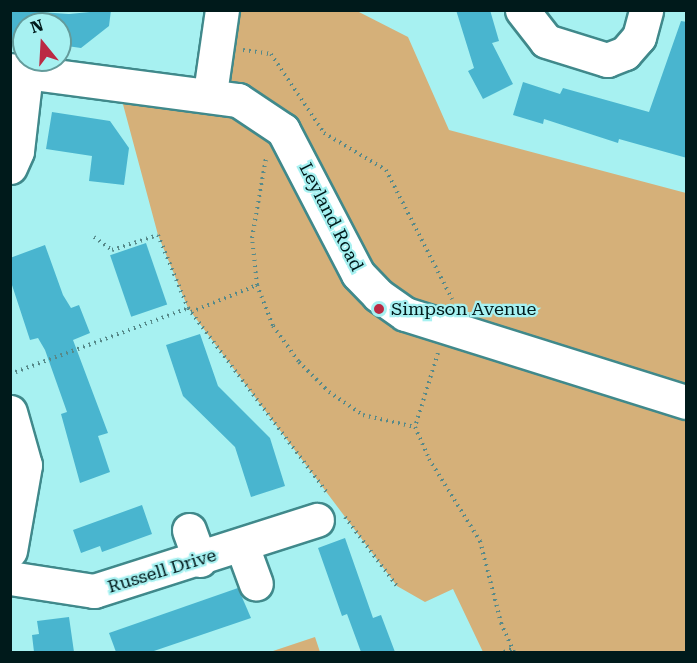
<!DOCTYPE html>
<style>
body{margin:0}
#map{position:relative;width:697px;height:663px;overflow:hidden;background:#a7f1f1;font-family:"Roboto Serif",serif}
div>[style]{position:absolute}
.green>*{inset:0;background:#d5b079}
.building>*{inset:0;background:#49b5cf;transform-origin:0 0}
.path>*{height:4px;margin-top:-2px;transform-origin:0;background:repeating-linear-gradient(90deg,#568989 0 1.5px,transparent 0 6px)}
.roads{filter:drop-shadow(2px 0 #40898b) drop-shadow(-2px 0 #40898b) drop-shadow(0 2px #40898b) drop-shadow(0 -2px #40898b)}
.minor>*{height:33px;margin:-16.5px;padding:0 16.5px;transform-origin:16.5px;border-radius:16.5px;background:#fff}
.dots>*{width:16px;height:16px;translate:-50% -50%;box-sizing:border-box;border:3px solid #a7f1f1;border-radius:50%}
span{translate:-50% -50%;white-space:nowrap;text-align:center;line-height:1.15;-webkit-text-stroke:4.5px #a7f1f1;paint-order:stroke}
.street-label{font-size:18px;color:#001a1b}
.poi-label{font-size:18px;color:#001a1b}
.left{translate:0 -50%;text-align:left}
.frame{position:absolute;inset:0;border:12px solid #001a1b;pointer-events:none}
.north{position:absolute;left:12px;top:12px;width:60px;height:60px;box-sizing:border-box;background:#a7f1f1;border:2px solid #649b9b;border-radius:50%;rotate:342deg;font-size:16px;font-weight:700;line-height:24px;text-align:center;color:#001a1b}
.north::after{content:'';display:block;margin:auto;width:21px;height:27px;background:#bb2943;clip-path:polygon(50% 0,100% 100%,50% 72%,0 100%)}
</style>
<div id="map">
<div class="green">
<div style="clip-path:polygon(222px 11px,357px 11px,408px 37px,449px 130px,686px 193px,686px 652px,483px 652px,453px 589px,425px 602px,397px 586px,188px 308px,158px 235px,117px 82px,210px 93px)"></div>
<div style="clip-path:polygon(315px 637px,320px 652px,270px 652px)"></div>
</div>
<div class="building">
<div style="clip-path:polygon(10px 10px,69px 14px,111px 10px,109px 26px,81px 48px,60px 45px,60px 24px,24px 24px,24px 40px,10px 39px)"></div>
<div style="clip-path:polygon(456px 10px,490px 10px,499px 41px,492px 43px,513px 84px,483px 99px,468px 71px,474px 68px)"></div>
<div style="clip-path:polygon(681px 21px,687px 22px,687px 158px,619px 139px,618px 143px,544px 119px,543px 124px,513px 115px,523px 82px,560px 94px,563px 88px,649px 112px)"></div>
<div style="clip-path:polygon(52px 112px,110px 121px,129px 148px,124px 185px,89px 181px,92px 156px,46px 149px)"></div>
<div style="left:146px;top:243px;width:65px;height:38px;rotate:71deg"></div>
<div style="clip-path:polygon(45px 245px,63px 295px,71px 308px,79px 305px,90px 333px,73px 340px,108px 433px,98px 436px,110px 472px,80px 483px,61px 414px,67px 412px,45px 350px,38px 338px,30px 340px,10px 279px,10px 258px)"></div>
<div style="clip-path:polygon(200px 334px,218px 386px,270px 438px,285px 486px,251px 497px,235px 447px,183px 396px,166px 345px)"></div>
<div style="clip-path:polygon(142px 505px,152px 534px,102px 552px,100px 546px,81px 553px,73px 530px)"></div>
<div style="clip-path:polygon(345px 538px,373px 618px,381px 615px,395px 652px,361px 652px,347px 614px,342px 616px,318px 548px)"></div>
<div style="clip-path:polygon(238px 588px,251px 618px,151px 652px,116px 652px,109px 633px)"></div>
<div style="clip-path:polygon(69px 617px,74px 652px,34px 652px,32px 635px,39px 634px,37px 621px)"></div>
</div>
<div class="path">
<div style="left:243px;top:50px;width:28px;rotate:8deg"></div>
<div style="left:271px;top:54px;width:95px;rotate:56.1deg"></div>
<div style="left:324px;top:133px;width:72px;rotate:30.8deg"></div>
<div style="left:386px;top:170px;width:145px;rotate:62.9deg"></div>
<div style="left:94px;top:237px;width:22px;rotate:36deg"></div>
<div style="left:112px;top:250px;width:48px;rotate:-18.1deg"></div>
<div style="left:158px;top:235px;width:79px;rotate:67.7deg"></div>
<div style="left:257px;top:285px;width:47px;rotate:-96.1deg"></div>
<div style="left:252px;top:238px;width:81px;rotate:-80.1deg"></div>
<div style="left:191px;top:312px;width:71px;rotate:-22.2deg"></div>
<div style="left:257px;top:285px;width:44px;rotate:68.7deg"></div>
<div style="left:273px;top:326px;width:44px;rotate:54.2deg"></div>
<div style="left:299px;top:362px;width:42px;rotate:45deg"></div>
<div style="left:329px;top:392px;width:41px;rotate:34.1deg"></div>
<div style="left:363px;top:415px;width:53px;rotate:13deg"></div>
<div style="left:438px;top:353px;width:77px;rotate:107.3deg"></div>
<div style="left:415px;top:427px;width:35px;rotate:66deg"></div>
<div style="left:429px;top:459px;width:97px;rotate:58.1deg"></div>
<div style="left:480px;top:541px;width:85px;rotate:75.6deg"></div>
<div style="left:501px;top:623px;width:32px;rotate:66deg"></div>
<div style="left:10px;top:374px;width:190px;rotate:-20.3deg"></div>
<div style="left:188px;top:308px;width:233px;rotate:53deg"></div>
<div style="left:345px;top:517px;width:86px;rotate:53deg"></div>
<div style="left:504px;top:652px;width:8px;rotate:-23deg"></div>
</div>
<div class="roads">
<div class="minor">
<div style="left:522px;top:10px;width:39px;rotate:52deg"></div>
<div style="left:546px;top:41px;width:64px;rotate:17.3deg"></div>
<div style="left:607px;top:60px;width:19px;rotate:-21deg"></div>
<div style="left:625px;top:53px;width:21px;rotate:-49deg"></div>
<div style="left:639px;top:37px;width:28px;rotate:-75deg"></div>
<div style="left:10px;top:70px;width:230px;rotate:7.5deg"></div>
<div style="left:238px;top:100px;width:54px;rotate:33.7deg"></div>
<div style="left:283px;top:130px;width:162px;rotate:62.5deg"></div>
<div style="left:358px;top:274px;width:29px;rotate:46deg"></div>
<div style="left:378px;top:295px;width:33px;rotate:35deg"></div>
<div style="left:405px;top:314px;width:294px;rotate:17.4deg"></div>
<div style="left:210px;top:93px;width:84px;rotate:-81.8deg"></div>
<div style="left:10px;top:167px;width:17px;rotate:-66deg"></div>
<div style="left:17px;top:151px;width:80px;rotate:-83.5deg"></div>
<div style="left:10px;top:412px;width:55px;rotate:74.2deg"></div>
<div style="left:25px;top:465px;width:87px;rotate:99.9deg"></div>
<div style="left:189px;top:530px;width:32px;rotate:70deg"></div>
<div style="left:242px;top:546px;width:40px;rotate:69.8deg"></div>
<div style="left:10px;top:578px;width:85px;rotate:8.8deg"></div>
<div style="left:94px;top:591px;width:234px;rotate:-17.7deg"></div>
</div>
</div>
<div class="dots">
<div style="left:379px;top:309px;background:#bb2943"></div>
</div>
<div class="street-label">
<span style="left:331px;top:217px;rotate:63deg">Leyland Road</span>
<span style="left:162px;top:571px;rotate:-17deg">Russell Drive</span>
</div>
<div class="poi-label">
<span class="left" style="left:391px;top:309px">Simpson Avenue</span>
</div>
<div class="frame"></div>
<div class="north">N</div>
</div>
